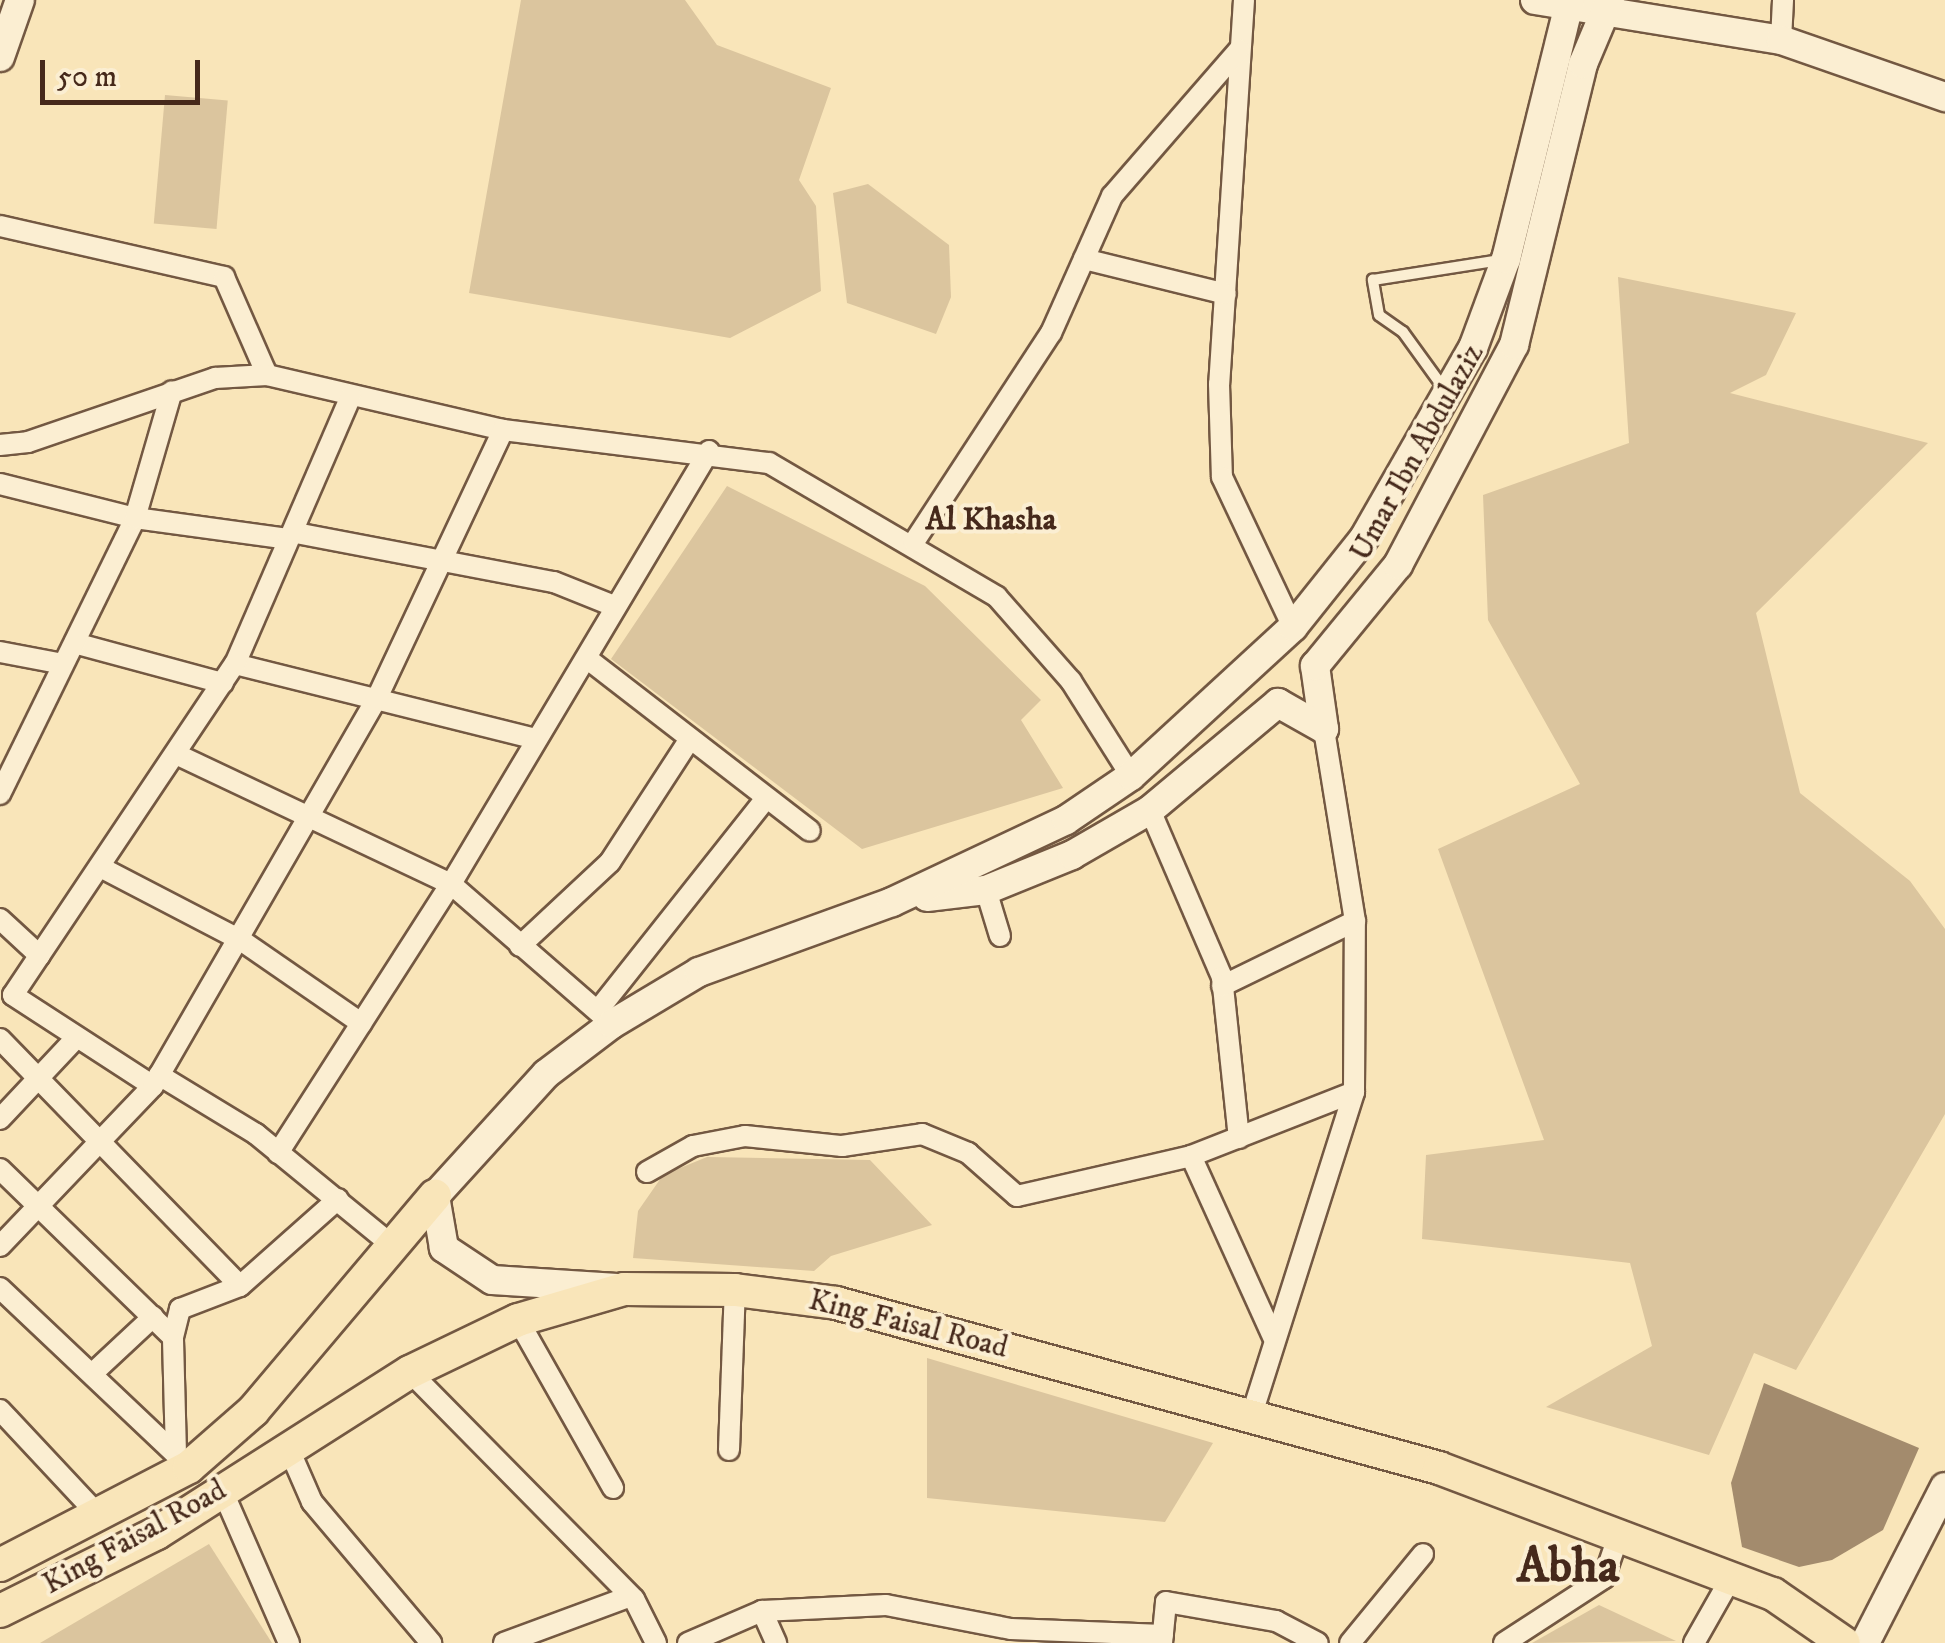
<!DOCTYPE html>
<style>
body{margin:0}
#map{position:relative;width:1945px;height:1643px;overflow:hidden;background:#f9e5b9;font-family:"IM FELL DW Pica",serif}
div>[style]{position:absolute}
.green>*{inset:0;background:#dbc59e;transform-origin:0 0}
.building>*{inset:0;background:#a38b6d}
.roads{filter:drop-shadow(2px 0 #735842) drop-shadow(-2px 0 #735842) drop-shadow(0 2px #735842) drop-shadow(0 -2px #735842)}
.service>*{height:10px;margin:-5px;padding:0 5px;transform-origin:5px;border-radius:5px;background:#fbeed2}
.minor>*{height:20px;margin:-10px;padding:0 10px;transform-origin:10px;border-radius:10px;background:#fbeed2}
.tertiary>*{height:28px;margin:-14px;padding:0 14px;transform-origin:14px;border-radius:14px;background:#fbeed2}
.primary>*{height:32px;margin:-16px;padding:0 16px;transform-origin:16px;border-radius:16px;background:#f9e5b9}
span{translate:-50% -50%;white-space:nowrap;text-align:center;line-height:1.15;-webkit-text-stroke:8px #fbeed2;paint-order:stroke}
.street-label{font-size:30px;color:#46291b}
.neighbourhood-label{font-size:32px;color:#46291b;font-weight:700}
.town-label{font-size:50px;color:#46291b;font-weight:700}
.scale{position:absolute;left:40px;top:60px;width:160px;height:45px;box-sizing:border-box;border:5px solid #46291b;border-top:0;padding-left:12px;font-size:30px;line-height:35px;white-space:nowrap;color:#46291b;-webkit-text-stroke:8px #fbeed2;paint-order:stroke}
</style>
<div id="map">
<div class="green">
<div style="clip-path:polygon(521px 0,685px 0,717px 45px,831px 88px,799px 180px,816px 206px,821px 291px,730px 338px,469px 293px)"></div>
<div style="left:165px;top:95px;width:63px;height:129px;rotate:5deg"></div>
<div style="clip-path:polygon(868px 184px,949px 245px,951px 297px,936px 334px,847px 303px,833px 193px)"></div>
<div style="clip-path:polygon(1618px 277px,1796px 313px,1766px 375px,1730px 393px,1928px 443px,1756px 613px,1800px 793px,1910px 881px,1945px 929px,1945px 1114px,1796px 1370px,1754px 1353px,1709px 1455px,1546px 1407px,1652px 1346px,1630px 1263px,1422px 1239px,1426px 1155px,1544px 1140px,1438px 849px,1580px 784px,1488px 620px,1483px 495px,1629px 443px)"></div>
<div style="clip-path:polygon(727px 486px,925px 586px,1041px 700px,1021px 720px,1063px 788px,862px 849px,611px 659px)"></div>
<div style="clip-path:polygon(707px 1157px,870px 1160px,932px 1225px,831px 1256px,814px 1271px,633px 1258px,638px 1211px,663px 1175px)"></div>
<div style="clip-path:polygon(927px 1358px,1213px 1443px,1165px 1522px,927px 1498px)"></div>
<div style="clip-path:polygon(209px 1544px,272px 1643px,40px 1643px)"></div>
<div style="clip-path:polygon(1599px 1605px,1676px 1641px,1532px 1643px)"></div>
</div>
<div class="building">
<div style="clip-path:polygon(1764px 1383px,1919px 1448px,1883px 1530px,1832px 1560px,1799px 1567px,1742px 1547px,1731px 1483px)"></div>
</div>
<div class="roads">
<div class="service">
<div style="left:1445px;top:390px;width:72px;rotate:-125.9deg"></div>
<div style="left:1403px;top:332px;width:29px;rotate:-145deg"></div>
<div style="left:1379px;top:315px;width:36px;rotate:-100deg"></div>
<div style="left:1373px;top:280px;width:129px;rotate:-8.9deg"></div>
</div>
<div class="minor">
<div style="left:1244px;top:0;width:385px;rotate:93.7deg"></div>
<div style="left:1219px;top:384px;width:93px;rotate:88.2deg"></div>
<div style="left:1222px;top:477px;width:166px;rotate:64.7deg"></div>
<div style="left:1781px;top:40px;width:40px;rotate:-87.1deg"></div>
<div style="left:0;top:226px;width:230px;rotate:12.8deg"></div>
<div style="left:224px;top:277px;width:107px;rotate:66.3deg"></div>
<div style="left:1084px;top:259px;width:146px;rotate:13.8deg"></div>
<div style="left:0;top:445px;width:28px;rotate:-6deg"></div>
<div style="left:28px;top:442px;width:198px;rotate:-18.9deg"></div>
<div style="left:215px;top:378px;width:52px;rotate:-3.3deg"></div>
<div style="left:267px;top:375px;width:242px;rotate:13.1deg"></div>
<div style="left:503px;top:430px;width:268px;rotate:7.1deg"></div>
<div style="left:769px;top:463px;width:264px;rotate:30.4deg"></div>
<div style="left:997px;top:597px;width:112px;rotate:48.6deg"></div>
<div style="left:1071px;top:681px;width:112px;rotate:57.7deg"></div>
<div style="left:0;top:484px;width:139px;rotate:14.1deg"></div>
<div style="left:135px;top:518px;width:154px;rotate:7.8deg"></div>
<div style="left:296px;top:533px;width:263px;rotate:10.8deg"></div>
<div style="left:554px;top:582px;width:65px;rotate:21.8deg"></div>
<div style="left:914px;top:542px;width:250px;rotate:-56.8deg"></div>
<div style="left:1051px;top:333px;width:150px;rotate:-66deg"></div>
<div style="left:1112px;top:196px;width:194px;rotate:-49deg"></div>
<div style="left:78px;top:644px;width:150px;rotate:15.1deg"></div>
<div style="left:0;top:652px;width:59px;rotate:10.7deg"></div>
<div style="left:589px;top:660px;width:279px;rotate:37.7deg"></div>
<div style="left:235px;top:664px;width:310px;rotate:14deg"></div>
<div style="left:178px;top:755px;width:302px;rotate:25.3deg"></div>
<div style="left:451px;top:884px;width:213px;rotate:41deg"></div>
<div style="left:0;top:794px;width:307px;rotate:-63.9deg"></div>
<div style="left:135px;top:518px;width:132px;rotate:-73.8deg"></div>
<div style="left:1150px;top:810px;width:182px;rotate:66.7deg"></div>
<div style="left:1222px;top:977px;width:162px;rotate:84deg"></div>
<div style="left:102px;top:868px;width:158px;rotate:27.5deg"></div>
<div style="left:242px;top:941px;width:145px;rotate:34.6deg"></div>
<div style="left:986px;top:890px;width:48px;rotate:73.1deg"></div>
<div style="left:0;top:919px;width:54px;rotate:42.8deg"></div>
<div style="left:520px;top:946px;width:123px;rotate:-43deg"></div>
<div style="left:610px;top:862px;width:147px;rotate:-57deg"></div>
<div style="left:1222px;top:986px;width:148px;rotate:-26deg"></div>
<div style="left:599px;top:1009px;width:269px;rotate:-51.6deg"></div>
<div style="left:0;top:1039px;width:344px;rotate:45.8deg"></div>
<div style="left:159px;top:1075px;width:114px;rotate:31.3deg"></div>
<div style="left:256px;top:1134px;width:177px;rotate:39.3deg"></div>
<div style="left:153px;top:1086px;width:167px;rotate:-147deg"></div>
<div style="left:13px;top:995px;width:399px;rotate:-56.2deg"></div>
<div style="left:235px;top:664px;width:292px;rotate:-66.6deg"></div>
<div style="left:0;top:1119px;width:112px;rotate:-46.8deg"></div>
<div style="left:278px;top:1153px;width:320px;rotate:-57.3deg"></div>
<div style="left:451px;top:884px;width:504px;rotate:-59.21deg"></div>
<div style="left:1191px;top:1156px;width:199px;rotate:65.6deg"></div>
<div style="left:0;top:1169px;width:241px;rotate:44.2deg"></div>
<div style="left:647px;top:1172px;width:53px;rotate:-29.5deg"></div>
<div style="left:693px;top:1146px;width:53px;rotate:-10.9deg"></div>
<div style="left:745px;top:1136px;width:98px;rotate:5.9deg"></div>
<div style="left:842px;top:1146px;width:81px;rotate:-8.5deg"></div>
<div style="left:922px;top:1134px;width:50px;rotate:22.4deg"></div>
<div style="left:968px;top:1153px;width:65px;rotate:41.3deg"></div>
<div style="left:1017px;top:1196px;width:179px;rotate:-12.9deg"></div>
<div style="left:1191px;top:1156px;width:175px;rotate:-21.4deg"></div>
<div style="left:0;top:1246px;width:221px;rotate:-46.3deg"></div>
<div style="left:153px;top:1086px;width:448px;rotate:-60deg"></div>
<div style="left:377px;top:698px;width:296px;rotate:-64.8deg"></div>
<div style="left:0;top:1288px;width:248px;rotate:43.4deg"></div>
<div style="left:518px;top:1320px;width:193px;rotate:60.5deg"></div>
<div style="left:94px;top:1372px;width:81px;rotate:-43deg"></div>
<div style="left:410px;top:1372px;width:319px;rotate:45.4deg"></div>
<div style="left:634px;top:1599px;width:49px;rotate:63.4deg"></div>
<div style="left:0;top:1410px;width:148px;rotate:46.9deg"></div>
<div style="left:1252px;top:1414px;width:338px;rotate:-72.4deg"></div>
<div style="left:1354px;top:1092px;width:171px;rotate:-89.7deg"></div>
<div style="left:1355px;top:921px;width:194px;rotate:-99.2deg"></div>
<div style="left:288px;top:1447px;width:60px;rotate:66.4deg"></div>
<div style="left:312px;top:1502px;width:185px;rotate:49.8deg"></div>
<div style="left:729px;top:1450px;width:160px;rotate:-87.9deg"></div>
<div style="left:176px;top:1454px;width:117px;rotate:-91.5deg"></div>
<div style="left:173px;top:1337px;width:29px;rotate:-76deg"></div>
<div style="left:180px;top:1309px;width:64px;rotate:-21deg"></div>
<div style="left:240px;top:1286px;width:131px;rotate:-41.6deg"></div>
<div style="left:223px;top:1492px;width:165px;rotate:66.4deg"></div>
<div style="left:762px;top:1611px;width:35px;rotate:66deg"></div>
<div style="left:504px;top:1643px;width:135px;rotate:-20.3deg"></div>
<div style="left:688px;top:1643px;width:81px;rotate:-23.4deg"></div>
<div style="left:762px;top:1611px;width:124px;rotate:-2.8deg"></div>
<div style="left:886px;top:1605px;width:127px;rotate:10.9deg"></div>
<div style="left:1011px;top:1629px;width:152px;rotate:2.3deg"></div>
<div style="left:1162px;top:1643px;width:41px;rotate:-84.4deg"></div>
<div style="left:1166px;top:1602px;width:112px;rotate:9.8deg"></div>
<div style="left:1276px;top:1621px;width:47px;rotate:27.6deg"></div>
<div style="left:1350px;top:1643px;width:115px;rotate:-50.6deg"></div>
<div style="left:1504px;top:1643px;width:119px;rotate:-33deg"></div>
<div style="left:1604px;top:1578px;width:50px;rotate:-71.2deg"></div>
<div style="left:1694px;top:1643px;width:75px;rotate:-60.4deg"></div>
</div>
<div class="tertiary">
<div style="left:1535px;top:0;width:249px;rotate:9.2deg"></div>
<div style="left:1781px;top:40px;width:174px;rotate:19.2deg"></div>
<div style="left:0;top:57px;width:60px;rotate:-70.7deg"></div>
<div style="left:1324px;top:729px;width:64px;rotate:-98.1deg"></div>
<div style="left:1315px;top:666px;width:131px;rotate:-50.6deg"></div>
<div style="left:1398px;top:565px;width:249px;rotate:-62.2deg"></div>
<div style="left:1514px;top:345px;width:289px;rotate:-76.2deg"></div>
<div style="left:1583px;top:64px;width:69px;rotate:-67.1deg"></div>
<div style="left:927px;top:897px;width:59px;rotate:-6.8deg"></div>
<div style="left:986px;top:890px;width:93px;rotate:-22.1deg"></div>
<div style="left:1072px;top:855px;width:90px;rotate:-30deg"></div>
<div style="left:1150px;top:810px;width:167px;rotate:-39.9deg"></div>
<div style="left:1278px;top:703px;width:53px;rotate:29.5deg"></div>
<div style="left:617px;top:1288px;width:125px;rotate:-176.3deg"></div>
<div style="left:492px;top:1280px;width:58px;rotate:-146.3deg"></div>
<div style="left:444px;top:1248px;width:53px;rotate:-99.8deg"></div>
<div style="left:435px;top:1196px;width:165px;rotate:-47.7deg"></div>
<div style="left:546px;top:1074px;width:83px;rotate:-37.1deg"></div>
<div style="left:612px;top:1024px;width:101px;rotate:-30.9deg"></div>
<div style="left:699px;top:972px;width:205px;rotate:-19.9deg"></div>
<div style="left:892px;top:902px;width:192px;rotate:-25.2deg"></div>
<div style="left:1066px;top:820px;width:78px;rotate:-34.1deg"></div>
<div style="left:1131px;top:776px;width:220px;rotate:-42.6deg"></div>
<div style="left:1293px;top:627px;width:114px;rotate:-51.4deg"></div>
<div style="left:1364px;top:538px;width:219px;rotate:-60.2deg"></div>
<div style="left:1473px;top:348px;width:95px;rotate:-69.7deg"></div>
<div style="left:1506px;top:259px;width:267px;rotate:-76.1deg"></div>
<div style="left:1865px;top:1643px;width:175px;rotate:-62.9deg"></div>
</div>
<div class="primary">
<div style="left:0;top:1565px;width:213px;rotate:-27.4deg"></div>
<div style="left:189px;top:1467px;width:85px;rotate:-41.2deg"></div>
<div style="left:253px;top:1411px;width:282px;rotate:-49.8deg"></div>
<div style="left:0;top:1611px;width:175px;rotate:-26.4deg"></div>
<div style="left:157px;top:1533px;width:300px;rotate:-32.5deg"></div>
<div style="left:410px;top:1372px;width:120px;rotate:-25.7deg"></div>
<div style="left:518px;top:1320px;width:110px;rotate:-16.3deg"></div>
<div style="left:624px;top:1289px;width:111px;rotate:0.5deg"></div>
<div style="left:735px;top:1290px;width:102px;rotate:7.3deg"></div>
<div style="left:836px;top:1303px;width:625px;rotate:15.3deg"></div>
<div style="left:1439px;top:1468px;width:357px;rotate:20.7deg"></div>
<div style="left:1773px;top:1594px;width:86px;rotate:34.6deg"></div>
</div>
</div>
<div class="street-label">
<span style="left:1418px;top:453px;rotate:-61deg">Umar Ibn Abdulaziz</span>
<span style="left:908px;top:1325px;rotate:14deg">King Faisal Road</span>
<span style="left:135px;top:1538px;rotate:-29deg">King Faisal Road</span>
</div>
<div class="neighbourhood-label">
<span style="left:991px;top:520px">Al Khasha</span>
</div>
<div class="town-label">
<span style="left:1568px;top:1567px">Abha</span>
</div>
<div class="scale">50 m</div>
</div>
